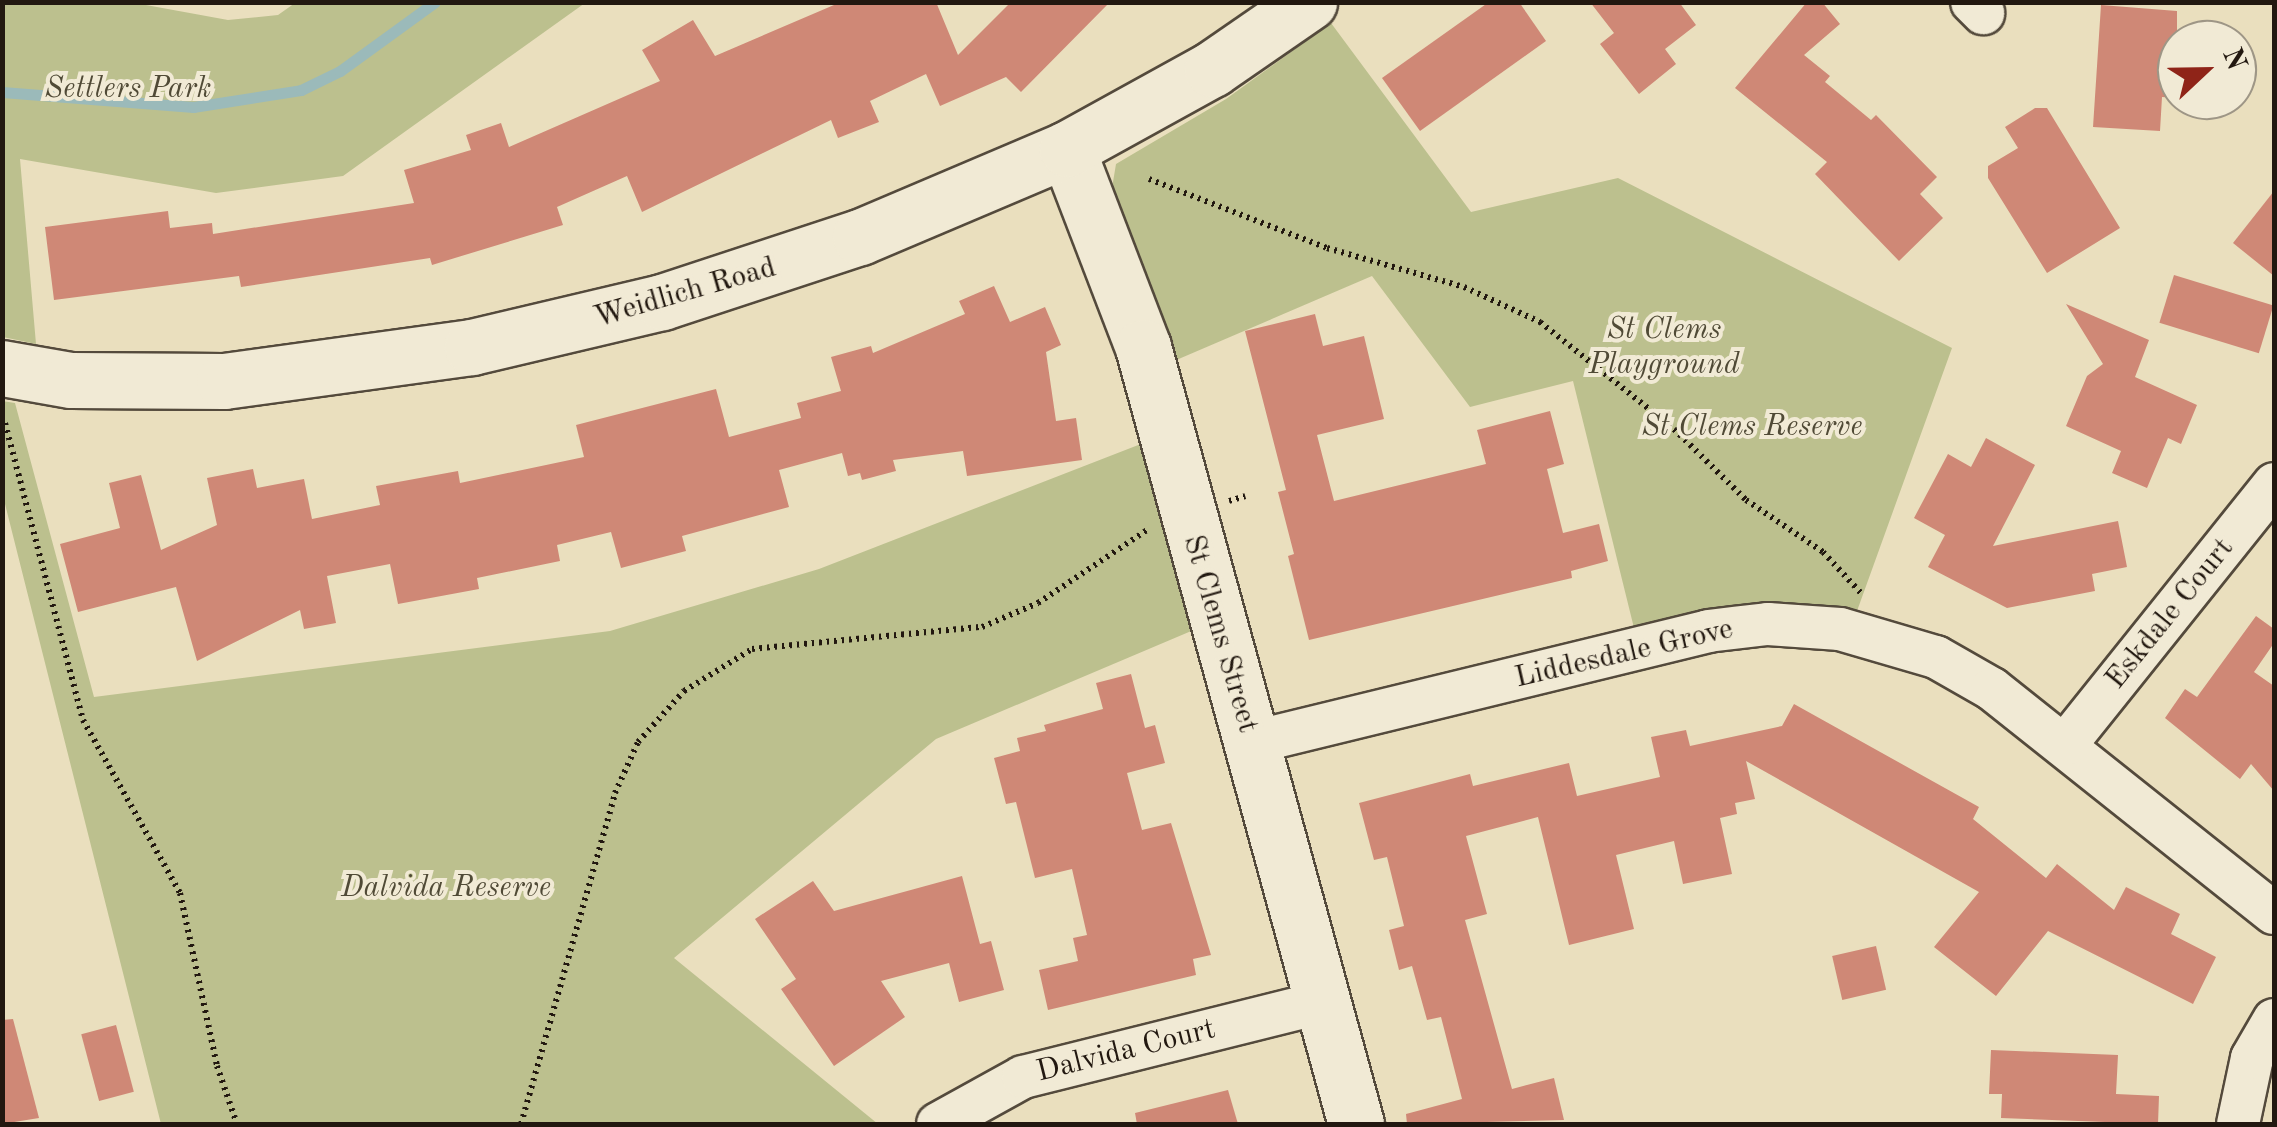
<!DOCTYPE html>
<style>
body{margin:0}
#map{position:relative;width:2277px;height:1127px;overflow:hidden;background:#eadfbe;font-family:"Old Standard TT",serif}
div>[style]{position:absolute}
.green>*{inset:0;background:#bcc08e}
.stream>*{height:11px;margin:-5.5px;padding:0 5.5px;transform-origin:5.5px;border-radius:5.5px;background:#9bbaba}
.building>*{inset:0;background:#cf8876;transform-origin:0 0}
.path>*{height:6px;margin-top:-3px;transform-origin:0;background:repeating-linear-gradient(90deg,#221810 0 2.5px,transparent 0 7.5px)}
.roads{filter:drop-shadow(2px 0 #544a3c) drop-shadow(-2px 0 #544a3c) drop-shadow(0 2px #544a3c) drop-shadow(0 -2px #544a3c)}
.street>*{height:42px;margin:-21px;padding:0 21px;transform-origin:21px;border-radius:21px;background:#f1ead5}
.secondary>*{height:55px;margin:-27.5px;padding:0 27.5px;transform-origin:27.5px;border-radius:27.5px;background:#f1ead5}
span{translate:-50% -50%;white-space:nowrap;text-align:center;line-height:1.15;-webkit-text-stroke:8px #f1ead5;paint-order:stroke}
.park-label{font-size:30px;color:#504a36;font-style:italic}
.street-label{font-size:30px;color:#221810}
.frame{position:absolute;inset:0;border:5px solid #221810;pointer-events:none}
.north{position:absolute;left:2157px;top:20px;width:100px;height:100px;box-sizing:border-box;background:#f1ead5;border:2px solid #9e9686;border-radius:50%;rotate:68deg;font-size:28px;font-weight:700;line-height:40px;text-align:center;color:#221810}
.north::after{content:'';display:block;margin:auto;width:35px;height:45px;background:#8f2418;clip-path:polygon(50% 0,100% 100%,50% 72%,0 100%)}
</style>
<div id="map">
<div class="green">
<div style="clip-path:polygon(295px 3px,585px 3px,343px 176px,216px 193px,20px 159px,36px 344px,3px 337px,3px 3px,135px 3px,228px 20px,278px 15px)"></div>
<div style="clip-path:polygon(1331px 23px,1471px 212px,1618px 178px,1952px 348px,1857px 611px,1762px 603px,1634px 628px,1573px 381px,1470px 407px,1372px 276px,1167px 364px,1111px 194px,1116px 164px,1226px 99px)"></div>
<div style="clip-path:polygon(2px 401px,15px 403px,94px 697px,610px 631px,819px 569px,1146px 442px,1196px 629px,936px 739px,674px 958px,878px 1124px,161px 1124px,3px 496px)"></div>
</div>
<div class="stream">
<div style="left:2px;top:92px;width:192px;rotate:4.5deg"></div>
<div style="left:193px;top:107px;width:109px;rotate:-8.9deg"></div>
<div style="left:301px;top:90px;width:43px;rotate:-26deg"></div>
<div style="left:340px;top:71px;width:117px;rotate:-36deg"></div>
</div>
<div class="building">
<div style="clip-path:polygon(841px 2px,936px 2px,958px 55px,1011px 2px,1110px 2px,1021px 92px,1006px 77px,940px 106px,926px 74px,870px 101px,879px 122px,838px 138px,831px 120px,642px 212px,627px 176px,557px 207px,563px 225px,432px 265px,430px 258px,241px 287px,239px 276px,54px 300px,45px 227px,168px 211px,170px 228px,212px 223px,213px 234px,414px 203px,404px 170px,471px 150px,466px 135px,501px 123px,509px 147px,660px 81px,642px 50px,693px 20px,715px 56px)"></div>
<div style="clip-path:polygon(1489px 2px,1519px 2px,1546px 41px,1420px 131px,1382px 78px)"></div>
<div style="clip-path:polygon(1590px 2px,1679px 2px,1696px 25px,1665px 49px,1676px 64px,1639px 94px,1600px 44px,1614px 33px)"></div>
<div style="clip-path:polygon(1807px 2px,1822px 2px,1840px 24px,1804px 55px,1830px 76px,1825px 82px,1871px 120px,1876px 115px,1937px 177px,1920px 194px,1943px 218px,1899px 261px,1815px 174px,1827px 162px,1735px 88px)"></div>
<div style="clip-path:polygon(2101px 5px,2177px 11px,2177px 98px,2162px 97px,2160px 131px,2093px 127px)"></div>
<div style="clip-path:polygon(2035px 108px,2047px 108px,2120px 228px,2047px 273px,1988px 178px,1988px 166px,2018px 148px,2005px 127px)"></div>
<div style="clip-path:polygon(2274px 191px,2274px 276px,2233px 243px)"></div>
<div style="left:2174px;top:275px;width:104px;height:50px;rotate:17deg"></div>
<div style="clip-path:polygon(994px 286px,1010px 322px,1045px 307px,1061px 345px,1046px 352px,1056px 421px,1076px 418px,1082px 460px,967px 476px,963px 451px,893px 460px,896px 471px,862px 480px,860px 473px,848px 476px,842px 453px,779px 470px,789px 507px,682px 536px,686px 551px,621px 568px,611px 532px,557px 545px,560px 561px,477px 578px,479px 589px,398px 604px,390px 564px,327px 576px,336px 623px,304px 629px,300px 610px,197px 661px,176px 587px,78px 612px,60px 544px,120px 528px,109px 483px,141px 475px,161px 550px,217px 525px,207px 478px,253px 469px,257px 488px,304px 479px,312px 519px,380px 505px,376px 486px,458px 471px,460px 483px,584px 457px,576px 425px,716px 389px,729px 437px,801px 418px,797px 403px,841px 391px,831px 357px,871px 346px,873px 353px,965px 314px,959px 301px)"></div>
<div style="clip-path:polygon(2066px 304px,2149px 340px,2135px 377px,2197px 405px,2181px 444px,2168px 438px,2147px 488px,2112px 473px,2121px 451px,2066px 426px,2087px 376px,2103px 364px)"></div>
<div style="clip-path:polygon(1315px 314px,1323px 346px,1364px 336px,1384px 419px,1317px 435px,1334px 501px,1486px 464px,1477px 430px,1550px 411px,1564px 464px,1547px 469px,1563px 533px,1599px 524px,1608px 561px,1571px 571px,1572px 578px,1309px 640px,1288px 556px,1294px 554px,1278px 492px,1286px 490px,1245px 331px)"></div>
<div style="clip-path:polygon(1986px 438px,2035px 465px,1993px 546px,2118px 521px,2127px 567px,2092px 574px,2095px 591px,2007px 608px,1928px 567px,1945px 535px,1914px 518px,1948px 454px,1971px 467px)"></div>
<div style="clip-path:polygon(2256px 616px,2274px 629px,2274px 643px,2254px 672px,2274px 686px,2274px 791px,2251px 764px,2240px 779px,2165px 718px,2185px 689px,2197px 697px)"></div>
<div style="clip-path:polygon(1131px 674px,1145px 728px,1155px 725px,1165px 763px,1127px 773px,1142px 830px,1171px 823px,1211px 955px,1193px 959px,1196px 975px,1048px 1010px,1039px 970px,1078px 961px,1073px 938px,1087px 935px,1072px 869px,1035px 878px,1016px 802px,1006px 804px,994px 758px,1020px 751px,1017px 738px,1046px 731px,1044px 725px,1103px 709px,1096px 683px)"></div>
<div style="clip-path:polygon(1794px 704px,1979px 807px,1973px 819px,2046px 878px,2057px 864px,2114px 910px,2126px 887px,2180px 914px,2171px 934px,2216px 957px,2193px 1004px,2048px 931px,1996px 996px,1934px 947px,1979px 892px,1746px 761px,1755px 799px,1735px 803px,1737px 814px,1720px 818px,1732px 874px,1683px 884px,1674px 841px,1616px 855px,1634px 929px,1569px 945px,1538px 817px,1466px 836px,1487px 914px,1465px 920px,1512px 1089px,1554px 1078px,1564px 1120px,1407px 1124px,1406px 1114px,1462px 1099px,1441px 1017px,1427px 1020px,1412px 966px,1399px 970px,1389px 930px,1404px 926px,1387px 857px,1374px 860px,1359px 803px,1470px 774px,1473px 786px,1569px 763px,1577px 796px,1660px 777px,1651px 737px,1686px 730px,1690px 746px,1782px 726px)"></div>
<div style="clip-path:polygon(962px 876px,980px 944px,991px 941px,1004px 990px,959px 1002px,949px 963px,881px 981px,905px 1017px,834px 1066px,781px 989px,796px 979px,755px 919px,813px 881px,834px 911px)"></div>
<div style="left:1876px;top:946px;width:45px;height:45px;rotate:77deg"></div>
<div style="clip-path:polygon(13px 1019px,39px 1118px,2px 1124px,2px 1020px)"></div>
<div style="left:116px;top:1025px;width:69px;height:36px;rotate:75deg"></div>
<div style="clip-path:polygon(1991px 1050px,2118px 1055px,2116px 1094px,2159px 1096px,2158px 1124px,2001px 1118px,2002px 1094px,1989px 1094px)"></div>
<div style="clip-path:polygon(1228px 1090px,1238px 1124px,1137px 1124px,1135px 1113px)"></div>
</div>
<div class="path">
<div style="left:1149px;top:179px;width:191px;rotate:21.2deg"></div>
<div style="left:1327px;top:248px;width:142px;rotate:15.9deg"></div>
<div style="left:1464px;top:287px;width:84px;rotate:24.7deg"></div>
<div style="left:1540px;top:322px;width:171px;rotate:38.6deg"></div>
<div style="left:1674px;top:429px;width:101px;rotate:44.6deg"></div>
<div style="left:1746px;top:500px;width:93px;rotate:34deg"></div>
<div style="left:1823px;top:552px;width:56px;rotate:47.2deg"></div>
<div style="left:5px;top:423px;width:307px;rotate:75.3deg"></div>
<div style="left:83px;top:720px;width:198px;rotate:60.7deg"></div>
<div style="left:180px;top:893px;width:177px;rotate:77.9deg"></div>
<div style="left:217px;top:1066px;width:61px;rotate:71deg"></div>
<div style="left:1229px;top:501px;width:17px;rotate:-17deg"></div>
<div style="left:521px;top:1124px;width:344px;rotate:-74.1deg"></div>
<div style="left:615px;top:793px;width:56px;rotate:-65.7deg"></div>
<div style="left:638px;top:742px;width:69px;rotate:-48deg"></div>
<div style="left:684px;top:691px;width:80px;rotate:-31.7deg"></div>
<div style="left:752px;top:649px;width:231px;rotate:-5.5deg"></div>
<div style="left:982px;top:627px;width:61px;rotate:-23.2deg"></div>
<div style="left:1038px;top:603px;width:131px;rotate:-33.8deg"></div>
</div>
<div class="roads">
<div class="street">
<div style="left:1972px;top:2px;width:16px;rotate:45deg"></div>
<div style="left:1250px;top:743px;width:471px;rotate:-13.7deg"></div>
<div style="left:1708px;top:631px;width:60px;rotate:-6.7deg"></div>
<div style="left:1768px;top:624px;width:72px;rotate:4deg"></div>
<div style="left:1840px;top:629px;width:100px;rotate:16.3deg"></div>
<div style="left:1936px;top:657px;width:64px;rotate:29.7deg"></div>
<div style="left:1992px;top:689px;width:360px;rotate:38.5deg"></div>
<div style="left:2066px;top:744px;width:333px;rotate:-51.3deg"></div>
<div style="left:938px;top:1124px;width:97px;rotate:-28.9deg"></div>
<div style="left:1023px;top:1077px;width:309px;rotate:-14deg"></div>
<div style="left:2238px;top:1124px;width:67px;rotate:-78deg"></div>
<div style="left:2252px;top:1058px;width:44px;rotate:-59.9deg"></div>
</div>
<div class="secondary">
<div style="left:1067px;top:149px;width:212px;rotate:69deg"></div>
<div style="left:1143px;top:347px;width:806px;rotate:74.67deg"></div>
<div style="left:2px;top:368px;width:70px;rotate:9.9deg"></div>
<div style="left:71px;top:380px;width:153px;rotate:0.4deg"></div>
<div style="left:224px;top:381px;width:250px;rotate:-7.8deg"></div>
<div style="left:472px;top:347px;width:195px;rotate:-13.3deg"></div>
<div style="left:662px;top:302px;width:208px;rotate:-18.2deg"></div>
<div style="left:860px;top:237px;width:225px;rotate:-23deg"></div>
<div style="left:1067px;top:149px;width:166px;rotate:-28.9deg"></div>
<div style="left:1212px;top:69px;width:118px;rotate:-34.6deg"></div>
</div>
</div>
<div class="park-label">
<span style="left:128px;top:89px">Settlers Park</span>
<span style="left:1664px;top:347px">St Clems<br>Playground</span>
<span style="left:1752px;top:427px">St Clems Reserve</span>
<span style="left:446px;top:888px">Dalvida Reserve</span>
</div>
<div class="street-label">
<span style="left:685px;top:293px;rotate:-16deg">Weidlich Road</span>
<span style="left:2170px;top:614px;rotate:-51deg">Eskdale Court</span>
<span style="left:1220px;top:634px;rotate:74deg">St Clems Street</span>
<span style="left:1624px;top:654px;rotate:-13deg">Liddesdale Grove</span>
<span style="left:1126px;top:1051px;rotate:-14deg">Dalvida Court</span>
</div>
<div class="frame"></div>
<div class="north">N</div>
</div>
